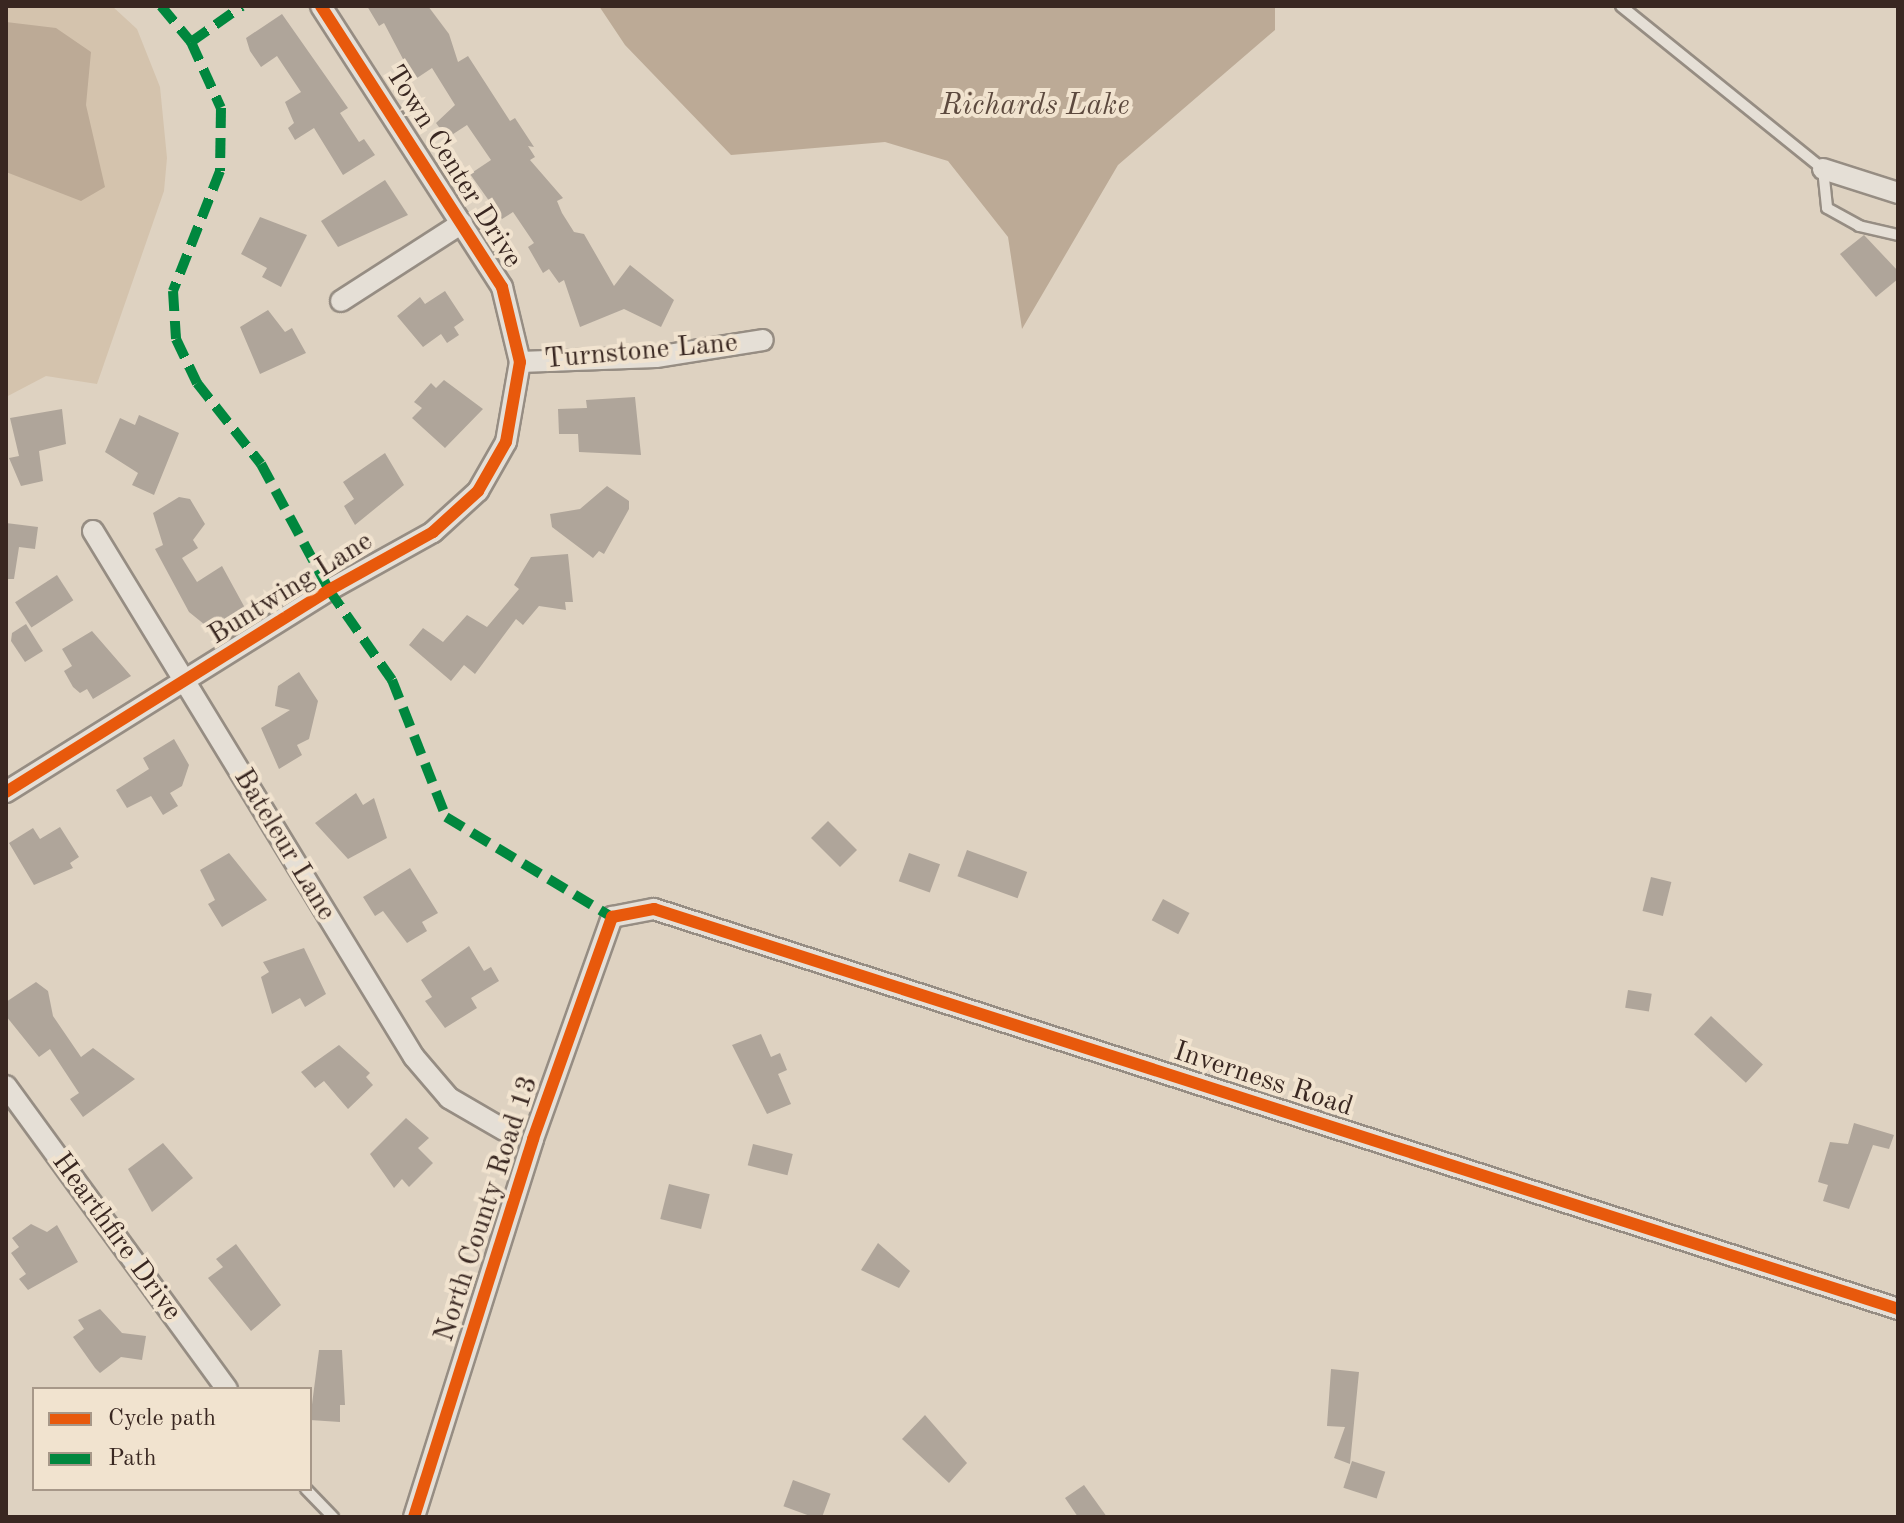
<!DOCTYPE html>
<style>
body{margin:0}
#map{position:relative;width:1904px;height:1523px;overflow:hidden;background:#ded2c1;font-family:"Old Standard TT",serif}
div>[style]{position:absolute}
.green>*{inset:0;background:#d4c3ad}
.water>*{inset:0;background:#bcaa96}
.building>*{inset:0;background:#afa59a;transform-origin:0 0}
.roads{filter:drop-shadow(2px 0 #968d83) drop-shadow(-2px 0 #968d83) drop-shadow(0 2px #968d83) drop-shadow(0 -2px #968d83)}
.lane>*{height:10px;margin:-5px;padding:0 5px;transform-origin:5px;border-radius:5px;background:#e5dfd6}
.street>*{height:20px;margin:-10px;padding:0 10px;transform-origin:10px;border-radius:10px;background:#e5dfd6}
.quiet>*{height:10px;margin-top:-5px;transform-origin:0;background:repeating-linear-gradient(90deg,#00873e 0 20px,transparent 0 30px)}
.cycleway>*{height:12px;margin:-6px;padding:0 6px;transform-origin:6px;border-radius:6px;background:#e8590c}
span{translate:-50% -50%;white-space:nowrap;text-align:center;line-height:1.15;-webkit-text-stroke:8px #f1e3cf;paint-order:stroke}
.street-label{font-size:28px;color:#392721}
.water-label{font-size:30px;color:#5c493e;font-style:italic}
.frame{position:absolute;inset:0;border:8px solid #392721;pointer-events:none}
.legend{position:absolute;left:32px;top:1387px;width:280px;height:104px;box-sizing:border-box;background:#f1e3cf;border:2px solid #a79889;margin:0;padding:10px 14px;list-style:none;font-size:24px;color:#392721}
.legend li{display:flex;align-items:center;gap:16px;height:40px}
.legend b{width:40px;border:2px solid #a79889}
</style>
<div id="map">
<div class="green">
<div style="clip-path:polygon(6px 6px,112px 6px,137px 29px,160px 87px,167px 158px,164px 191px,97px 384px,46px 376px,6px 397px)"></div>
</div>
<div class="water">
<div style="clip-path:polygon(599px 6px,1275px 6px,1275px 30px,1118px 165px,1022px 329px,1008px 237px,948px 161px,885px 142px,731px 155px,625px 45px)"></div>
<div style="clip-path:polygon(6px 22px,56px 28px,91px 52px,86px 105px,105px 187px,81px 201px,6px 172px)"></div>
</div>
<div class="building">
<div style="clip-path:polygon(367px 6px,428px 6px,449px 34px,458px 62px,468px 56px,510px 121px,515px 118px,534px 147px,528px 146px,535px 157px,530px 160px,563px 198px,557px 201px,562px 213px,574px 232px,584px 234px,614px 286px,630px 265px,674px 300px,661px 327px,624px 309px,580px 327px,564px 280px,559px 283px,549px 269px,543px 273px,528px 247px,534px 243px,513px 212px,502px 219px,470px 174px,491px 160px,467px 125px,447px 138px,436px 123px,455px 105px,432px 68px,414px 80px,384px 23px,379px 26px)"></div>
<div style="clip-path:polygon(282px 14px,348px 108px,340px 113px,359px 142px,364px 139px,375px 155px,343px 175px,314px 128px,295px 140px,288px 128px,294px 123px,285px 102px,301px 92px,277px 56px,261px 67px,250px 51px,246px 38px)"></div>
<div style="clip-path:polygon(385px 180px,408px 215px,338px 247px,321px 221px)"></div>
<div style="clip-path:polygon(260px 217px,307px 235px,281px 287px,262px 277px,267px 268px,241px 254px)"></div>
<div style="clip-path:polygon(1864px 235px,1898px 271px,1898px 279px,1876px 297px,1840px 254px)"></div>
<div style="clip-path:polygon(445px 291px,464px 320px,454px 327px,459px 335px,447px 343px,441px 334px,423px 347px,397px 316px,420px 297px,425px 304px)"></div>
<div style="clip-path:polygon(268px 310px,285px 332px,292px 328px,306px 353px,260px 374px,240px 327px)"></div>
<div style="clip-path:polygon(444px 380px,483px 409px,445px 448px,412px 418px,422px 408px,414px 402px,431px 383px,436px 388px)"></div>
<div style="clip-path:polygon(635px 397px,641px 455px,579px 452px,578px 434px,559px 434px,558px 409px,587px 408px,586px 400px)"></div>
<div style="clip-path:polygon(62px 409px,66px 444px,39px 451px,43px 481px,21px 486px,9px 458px,19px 456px,10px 418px)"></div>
<div style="clip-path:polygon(139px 415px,179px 433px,154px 495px,132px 485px,138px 473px,105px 452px,120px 418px,135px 425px)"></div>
<div style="clip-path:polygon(385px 453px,404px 485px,355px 525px,344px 506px,354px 499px,343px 482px)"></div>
<div style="clip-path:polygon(607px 486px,629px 501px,629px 509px,604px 554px,599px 551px,593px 558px,552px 527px,550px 514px,580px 509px)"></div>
<div style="clip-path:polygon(179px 497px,190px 499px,205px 524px,193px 540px,198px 548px,182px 558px,197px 582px,222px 566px,245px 608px,210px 629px,189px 612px,155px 549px,163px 545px,153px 513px)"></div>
<div style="clip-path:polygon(6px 523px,38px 527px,35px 549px,19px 547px,14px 579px,6px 579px)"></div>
<div style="clip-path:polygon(568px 554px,573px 602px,565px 602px,566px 610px,539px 606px,523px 625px,516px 619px,475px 674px,464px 665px,451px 681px,409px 645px,423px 628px,443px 642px,467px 615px,487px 627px,519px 589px,514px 585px,531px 557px)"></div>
<div style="left:57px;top:575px;width:30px;height:50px;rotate:57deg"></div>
<div style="clip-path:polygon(26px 624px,43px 651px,25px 662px,11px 641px,12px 633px)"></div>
<div style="clip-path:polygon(92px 631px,131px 676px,93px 699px,87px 689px,80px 693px,73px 687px,64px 671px,72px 666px,62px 649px)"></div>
<div style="clip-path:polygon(299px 672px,318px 701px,309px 739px,297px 745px,302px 755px,279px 769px,261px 728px,290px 710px,275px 706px,278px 686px)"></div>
<div style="clip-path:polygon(174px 739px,189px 765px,182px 786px,170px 793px,178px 806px,163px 815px,151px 796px,127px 808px,116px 790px,149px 769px,143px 758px)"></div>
<div style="clip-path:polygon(356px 793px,363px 805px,374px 798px,387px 838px,348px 859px,315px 823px)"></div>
<div style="left:828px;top:821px;width:41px;height:24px;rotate:45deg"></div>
<div style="clip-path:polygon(60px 827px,79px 857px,70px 863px,73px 868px,34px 885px,9px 843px,33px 828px,40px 839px)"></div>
<div style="left:967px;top:850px;width:64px;height:28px;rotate:20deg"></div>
<div style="clip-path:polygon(229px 853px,267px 900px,222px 927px,208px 904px,215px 900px,200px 870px)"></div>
<div style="left:909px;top:853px;width:33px;height:30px;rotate:20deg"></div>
<div style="clip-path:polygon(410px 868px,438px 913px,422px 922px,427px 931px,407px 943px,383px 911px,375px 916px,363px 897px)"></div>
<div style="left:1651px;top:877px;width:21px;height:35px;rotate:14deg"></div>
<div style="left:1163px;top:899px;width:30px;height:24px;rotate:28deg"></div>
<div style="clip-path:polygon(469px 946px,484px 971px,491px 967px,499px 981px,471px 998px,477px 1008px,445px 1028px,425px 1001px,432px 997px,421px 980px)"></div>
<div style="clip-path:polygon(304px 948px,326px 994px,305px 1007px,300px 998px,272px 1014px,261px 977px,269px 972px,263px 962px)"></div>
<div style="clip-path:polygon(36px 982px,48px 991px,53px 1016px,81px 1057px,93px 1048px,135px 1079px,83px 1117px,70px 1099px,79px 1093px,50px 1049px,39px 1057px,6px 1016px,6px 1002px)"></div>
<div style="left:1628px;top:990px;width:24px;height:18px;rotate:9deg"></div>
<div style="left:1711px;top:1016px;width:71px;height:25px;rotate:43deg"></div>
<div style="clip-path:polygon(761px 1034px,771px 1057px,780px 1053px,787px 1070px,778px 1074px,791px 1104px,767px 1114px,732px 1045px)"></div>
<div style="clip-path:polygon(339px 1045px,370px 1073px,366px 1077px,373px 1085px,348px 1109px,324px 1081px,315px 1088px,301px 1072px)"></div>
<div style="clip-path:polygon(406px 1118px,429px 1138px,418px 1148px,433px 1163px,409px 1187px,402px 1179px,394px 1188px,370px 1154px)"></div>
<div style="clip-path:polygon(1854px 1123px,1894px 1135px,1889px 1149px,1873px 1145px,1849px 1209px,1823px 1201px,1828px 1185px,1818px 1182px,1830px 1142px,1848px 1144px)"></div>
<div style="clip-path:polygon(163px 1143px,193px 1178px,152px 1212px,128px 1169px)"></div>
<div style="left:753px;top:1144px;width:41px;height:22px;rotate:14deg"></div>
<div style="left:669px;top:1184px;width:42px;height:36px;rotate:14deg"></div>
<div style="clip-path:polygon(31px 1224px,47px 1232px,57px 1225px,78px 1262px,28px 1290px,19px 1279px,26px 1274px,11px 1253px,19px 1247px,12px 1238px)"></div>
<div style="clip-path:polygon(878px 1243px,910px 1271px,899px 1288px,861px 1270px)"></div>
<div style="clip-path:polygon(236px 1244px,281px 1305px,251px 1331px,208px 1278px,223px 1267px,216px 1259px)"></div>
<div style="clip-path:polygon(100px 1309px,122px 1333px,146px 1336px,142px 1360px,121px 1357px,100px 1373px,95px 1368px,73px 1337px,84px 1329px,78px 1320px)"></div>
<div style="clip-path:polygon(319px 1350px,342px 1350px,345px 1405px,340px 1405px,340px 1422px,310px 1420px)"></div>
<div style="clip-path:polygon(1331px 1369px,1359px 1372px,1350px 1464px,1334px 1458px,1345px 1427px,1327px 1426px)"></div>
<div style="clip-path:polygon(925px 1415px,967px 1463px,949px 1483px,902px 1439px)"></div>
<div style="left:1352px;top:1461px;width:35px;height:28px;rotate:18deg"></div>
<div style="left:793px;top:1480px;width:40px;height:28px;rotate:20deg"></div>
<div style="clip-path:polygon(1084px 1485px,1107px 1517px,1078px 1517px,1065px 1498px)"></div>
</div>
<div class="roads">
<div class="lane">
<div style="left:1621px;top:6px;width:260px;rotate:38.9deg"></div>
<div style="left:1823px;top:169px;width:39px;rotate:84deg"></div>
<div style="left:1827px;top:208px;width:37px;rotate:29deg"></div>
<div style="left:1859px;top:226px;width:40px;rotate:13deg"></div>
<div style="left:306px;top:1489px;width:39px;rotate:46deg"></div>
</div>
<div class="street">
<div style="left:1823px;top:169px;width:79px;rotate:17.7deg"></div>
<div style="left:341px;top:301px;width:144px;rotate:-32.8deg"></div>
<div style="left:520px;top:362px;width:136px;rotate:-2.1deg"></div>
<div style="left:656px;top:357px;width:108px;rotate:-9deg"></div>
<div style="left:93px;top:531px;width:616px;rotate:58.61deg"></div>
<div style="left:414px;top:1057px;width:54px;rotate:49.5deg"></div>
<div style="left:449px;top:1098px;width:64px;rotate:30.2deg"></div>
<div style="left:6px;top:792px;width:381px;rotate:-32deg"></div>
<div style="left:329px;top:590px;width:119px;rotate:-29.1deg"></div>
<div style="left:433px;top:532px;width:61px;rotate:-42.3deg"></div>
<div style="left:478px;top:491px;width:56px;rotate:-60.3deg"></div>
<div style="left:506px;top:442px;width:81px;rotate:-80.1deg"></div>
<div style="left:520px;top:362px;width:77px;rotate:-103.5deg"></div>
<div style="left:502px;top:287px;width:334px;rotate:-122.8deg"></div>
<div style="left:6px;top:1086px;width:375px;rotate:53.9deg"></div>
<div style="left:414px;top:1517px;width:396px;rotate:-72.5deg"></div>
<div style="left:533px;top:1139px;width:236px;rotate:-70.4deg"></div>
<div style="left:612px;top:917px;width:43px;rotate:-10.8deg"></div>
<div style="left:654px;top:909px;width:1307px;rotate:17.82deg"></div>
</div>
</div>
<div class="quiet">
<div style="left:161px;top:6px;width:47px;rotate:50.2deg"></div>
<div style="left:191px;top:42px;width:72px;rotate:65.6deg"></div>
<div style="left:221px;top:108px;width:63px;rotate:90.9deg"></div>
<div style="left:220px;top:171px;width:129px;rotate:111.4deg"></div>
<div style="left:173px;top:291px;width:48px;rotate:86.4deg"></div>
<div style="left:176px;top:339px;width:49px;rotate:64.5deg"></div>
<div style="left:197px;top:383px;width:103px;rotate:51.7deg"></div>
<div style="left:261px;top:464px;width:143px;rotate:61.6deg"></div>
<div style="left:329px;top:590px;width:110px;rotate:55deg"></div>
<div style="left:392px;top:680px;width:147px;rotate:68.5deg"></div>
<div style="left:446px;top:817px;width:194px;rotate:31.1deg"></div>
<div style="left:191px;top:42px;width:62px;rotate:-35.2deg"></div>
</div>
<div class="cycleway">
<div style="left:6px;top:792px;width:381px;rotate:-32deg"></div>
<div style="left:329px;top:590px;width:119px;rotate:-29.1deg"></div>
<div style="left:433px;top:532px;width:61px;rotate:-42.3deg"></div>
<div style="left:478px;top:491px;width:56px;rotate:-60.3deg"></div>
<div style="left:506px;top:442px;width:81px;rotate:-80.1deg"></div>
<div style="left:520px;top:362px;width:77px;rotate:-103.5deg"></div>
<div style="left:502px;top:287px;width:334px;rotate:-122.8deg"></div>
<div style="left:414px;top:1517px;width:396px;rotate:-72.5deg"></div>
<div style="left:533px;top:1139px;width:236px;rotate:-70.4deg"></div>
<div style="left:612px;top:917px;width:43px;rotate:-10.8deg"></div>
<div style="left:654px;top:909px;width:1307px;rotate:17.82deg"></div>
</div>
<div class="street-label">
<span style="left:453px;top:167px;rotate:58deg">Town Center Drive</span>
<span style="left:641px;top:352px;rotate:-5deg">Turnstone Lane</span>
<span style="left:291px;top:589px;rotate:-32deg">Buntwing Lane</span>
<span style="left:284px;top:845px;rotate:59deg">Bateleur Lane</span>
<span style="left:1263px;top:1080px;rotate:18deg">Inverness Road</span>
<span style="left:487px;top:1209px;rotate:-72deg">North County Road 13</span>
<span style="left:116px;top:1237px;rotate:54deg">Hearthfire Drive</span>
</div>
<div class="water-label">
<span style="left:1035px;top:106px">Richards Lake</span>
</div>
<div class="frame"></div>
<ul class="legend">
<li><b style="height:10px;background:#e8590c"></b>Cycle path</li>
<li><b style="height:10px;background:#00873e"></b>Path</li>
</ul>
</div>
